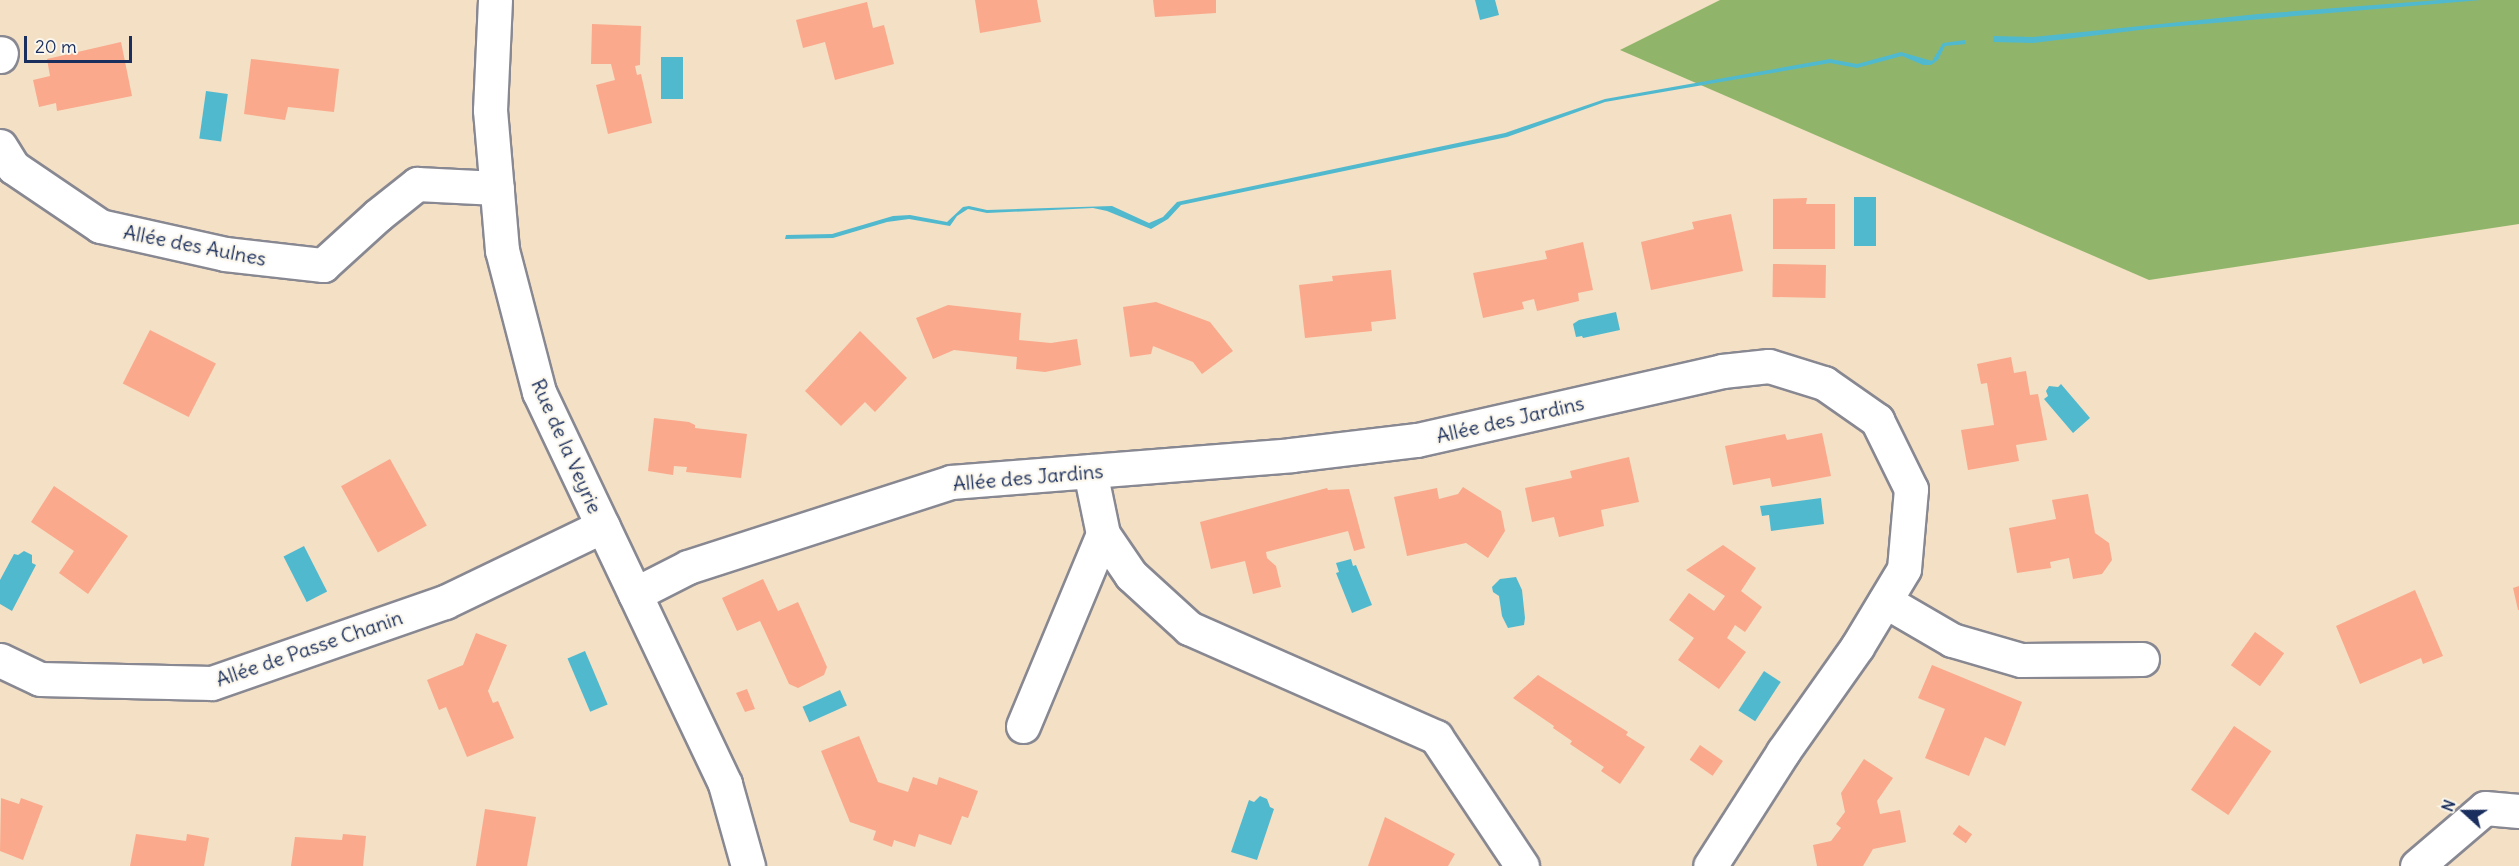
<!DOCTYPE html>
<meta charset="utf-8">
<style>
body{margin:0}
#map{position:relative;width:2519px;height:866px;overflow:hidden;background:#f4e0c5;font-family:Delius,sans-serif}
div>[style]{position:absolute}
.forest>*{inset:0;background:#90b56a}
.water>*{inset:0;background:#51b9ce;transform-origin:0 0}
.building>*{inset:0;background:#faa98c;transform-origin:0 0}
.roads{filter:drop-shadow(2px 0 #888892) drop-shadow(-2px 0 #888892) drop-shadow(0 2px #888892) drop-shadow(0 -2px #888892)}
.street>*{height:33px;margin:-16.5px;padding:0 16.5px;transform-origin:16.5px;border-radius:16.5px;background:#fff}
span{translate:-50% -50%;white-space:nowrap;text-align:center;line-height:1.15;-webkit-text-stroke:4.5px #fbf7ec;paint-order:stroke}
.street-label{font-size:20px;color:#1b2f5e}
.north{position:absolute;left:2435px;top:782px;width:60px;height:60px;-webkit-text-stroke:4px #fbf7ec;paint-order:stroke;rotate:291deg;font-size:16px;font-weight:700;line-height:24px;text-align:center;color:#1b2f5e}
.north::after{content:'';display:block;margin:auto;width:21px;height:27px;background:#1b2f5e;clip-path:polygon(50% 0,100% 100%,50% 72%,0 100%)}
.scale{position:absolute;left:24px;top:36px;width:108px;height:27px;box-sizing:border-box;border:3px solid #1b2f5e;border-top:0;padding-left:8px;font-size:18px;line-height:21px;white-space:nowrap;color:#1b2f5e;-webkit-text-stroke:4px #fbf7ec;paint-order:stroke}
</style>
<div id="map">
<div class="forest">
<div style="clip-path:polygon(1720px 0,2519px 0,2519px 224px,2149px 280px,1620px 50px)"></div>
</div>
<div class="water">
<div style="clip-path:polygon(1475px 0,1495px 0,1499px 15px,1480px 20px)"></div>
<div style="clip-path:polygon(2439px 0,2481px 0,2156px 28px,2033px 43px,1993px 42px,1994px 36px,2033px 37px,2258px 14px)"></div>
<div style="clip-path:polygon(1965px 40px,1966px 44px,1945px 46px,1938px 60px,1931px 65px,1923px 65px,1902px 56px,1857px 68px,1830px 63px,1605px 102px,1507px 137px,1181px 205px,1168px 219px,1151px 229px,1107px 211px,1093px 208px,987px 213px,968px 209px,957px 216px,950px 226px,909px 219px,887px 222px,833px 238px,785px 239px,786px 235px,832px 234px,893px 216px,910px 215px,947px 222px,963px 207px,969px 206px,987px 210px,1112px 206px,1149px 223px,1163px 217px,1177px 202px,1505px 133px,1605px 99px,1830px 59px,1857px 64px,1901px 52px,1932px 61px,1943px 43px)"></div>
<div style="left:661px;top:57px;width:22px;height:42px"></div>
<div style="left:206px;top:91px;width:22px;height:48px;rotate:8deg"></div>
<div style="left:1854px;top:197px;width:22px;height:49px"></div>
<div style="clip-path:polygon(1616px 312px,1620px 330px,1583px 338px,1582px 336px,1576px 337px,1573px 324px,1579px 320px)"></div>
<div style="clip-path:polygon(2061px 384px,2090px 418px,2073px 433px,2044px 399px,2048px 396px,2046px 391px,2049px 386px,2058px 387px)"></div>
<div style="clip-path:polygon(1821px 498px,1824px 524px,1771px 531px,1769px 515px,1762px 516px,1760px 506px)"></div>
<div style="left:304px;top:546px;width:51px;height:23px;rotate:63deg"></div>
<div style="clip-path:polygon(24px 551px,32px 555px,32px 563px,36px 565px,12px 611px,0 604px,0 580px,14px 554px,18px 555px)"></div>
<div style="clip-path:polygon(1351px 559px,1353px 566px,1356px 565px,1372px 605px,1352px 613px,1336px 573px,1339px 572px,1336px 563px)"></div>
<div style="clip-path:polygon(1516px 577px,1522px 590px,1525px 618px,1524px 625px,1508px 628px,1502px 616px,1499px 596px,1493px 592px,1492px 587px,1500px 579px)"></div>
<div style="left:585px;top:651px;width:58px;height:19px;rotate:67deg"></div>
<div style="left:1764px;top:671px;width:20px;height:47px;rotate:33deg"></div>
<div style="left:840px;top:690px;width:17px;height:41px;rotate:66deg"></div>
<div style="clip-path:polygon(1260px 796px,1267px 799px,1270px 807px,1274px 809px,1257px 860px,1231px 852px,1249px 800px,1254px 802px)"></div>
</div>
<div class="building">
<div style="clip-path:polygon(975px 0,1037px 0,1041px 22px,980px 33px)"></div>
<div style="clip-path:polygon(1153px 0,1216px 0,1216px 13px,1155px 17px)"></div>
<div style="clip-path:polygon(867px 2px,873px 28px,884px 25px,894px 64px,835px 80px,825px 42px,803px 48px,796px 20px)"></div>
<div style="clip-path:polygon(592px 24px,641px 26px,640px 65px,635px 66px,637px 75px,641px 74px,652px 123px,608px 134px,596px 85px,615px 80px,611px 64px,591px 64px)"></div>
<div style="clip-path:polygon(121px 42px,132px 96px,57px 111px,56px 103px,39px 107px,33px 80px,50px 76px,47px 59px)"></div>
<div style="clip-path:polygon(251px 59px,339px 69px,334px 112px,288px 107px,285px 120px,244px 114px)"></div>
<div style="clip-path:polygon(1807px 198px,1806px 204px,1835px 204px,1835px 249px,1773px 249px,1773px 199px)"></div>
<div style="clip-path:polygon(1731px 214px,1743px 271px,1651px 290px,1641px 242px,1694px 229px,1692px 222px)"></div>
<div style="clip-path:polygon(1583px 242px,1593px 290px,1578px 293px,1579px 301px,1537px 311px,1534px 299px,1522px 302px,1524px 309px,1483px 318px,1473px 273px,1547px 259px,1545px 251px)"></div>
<div style="left:1773px;top:264px;width:53px;height:33px;rotate:1deg"></div>
<div style="clip-path:polygon(1391px 270px,1396px 319px,1371px 322px,1372px 331px,1305px 338px,1299px 285px,1333px 281px,1332px 276px)"></div>
<div style="clip-path:polygon(1156px 302px,1210px 322px,1233px 351px,1202px 374px,1193px 362px,1153px 346px,1151px 354px,1130px 357px,1123px 307px)"></div>
<div style="clip-path:polygon(948px 305px,1021px 313px,1019px 340px,1051px 343px,1077px 339px,1081px 365px,1045px 372px,1016px 369px,1017px 357px,954px 350px,933px 359px,916px 318px)"></div>
<div style="left:150px;top:330px;width:74px;height:60px;rotate:27deg"></div>
<div style="clip-path:polygon(860px 331px,907px 378px,875px 412px,865px 402px,841px 426px,805px 391px)"></div>
<div style="clip-path:polygon(2011px 357px,2014px 373px,2026px 371px,2030px 395px,2038px 394px,2047px 440px,2016px 445px,2019px 461px,1968px 470px,1961px 430px,1994px 425px,1987px 383px,1981px 384px,1977px 364px)"></div>
<div style="clip-path:polygon(654px 418px,689px 422px,695px 425px,695px 428px,747px 434px,741px 478px,686px 472px,687px 467px,674px 466px,673px 475px,648px 471px)"></div>
<div style="clip-path:polygon(1822px 433px,1831px 476px,1772px 487px,1770px 478px,1733px 485px,1725px 446px,1785px 434px,1787px 440px)"></div>
<div style="clip-path:polygon(1629px 457px,1639px 502px,1601px 510px,1604px 526px,1559px 537px,1554px 517px,1532px 522px,1525px 488px,1572px 478px,1570px 471px)"></div>
<div style="left:390px;top:459px;width:76px;height:56px;rotate:61deg"></div>
<div style="clip-path:polygon(54px 486px,128px 536px,88px 594px,59px 573px,74px 551px,31px 522px)"></div>
<div style="clip-path:polygon(1463px 487px,1501px 511px,1505px 531px,1488px 558px,1466px 543px,1407px 556px,1394px 497px,1437px 488px,1439px 499px,1458px 494px)"></div>
<div style="clip-path:polygon(1327px 488px,1328px 490px,1349px 489px,1365px 548px,1354px 551px,1348px 531px,1266px 552px,1267px 558px,1276px 566px,1281px 587px,1253px 594px,1245px 561px,1211px 569px,1200px 522px)"></div>
<div style="clip-path:polygon(2088px 494px,2095px 533px,2109px 543px,2112px 560px,2102px 574px,2073px 579px,2069px 558px,2050px 562px,2051px 568px,2017px 573px,2009px 528px,2056px 519px,2052px 500px)"></div>
<div style="clip-path:polygon(1723px 545px,1756px 568px,1741px 591px,1762px 607px,1745px 632px,1735px 625px,1727px 638px,1746px 652px,1719px 689px,1678px 660px,1694px 638px,1669px 620px,1689px 593px,1714px 611px,1725px 596px,1686px 570px)"></div>
<div style="clip-path:polygon(763px 579px,778px 611px,798px 602px,827px 667px,824px 675px,798px 688px,789px 684px,760px 621px,737px 631px,722px 598px)"></div>
<div style="clip-path:polygon(2519px 586px,2519px 610px,2518px 610px,2513px 588px)"></div>
<div style="clip-path:polygon(2415px 590px,2443px 656px,2423px 664px,2421px 658px,2360px 684px,2336px 626px)"></div>
<div style="left:2255px;top:632px;width:36px;height:41px;rotate:36deg"></div>
<div style="clip-path:polygon(476px 633px,507px 645px,488px 691px,493px 703px,498px 701px,514px 738px,467px 757px,446px 707px,439px 710px,427px 680px,463px 665px)"></div>
<div style="clip-path:polygon(1932px 665px,2022px 702px,2005px 746px,1985px 737px,1969px 776px,1925px 758px,1945px 709px,1918px 698px)"></div>
<div style="clip-path:polygon(1538px 675px,1628px 732px,1626px 735px,1645px 747px,1620px 784px,1601px 771px,1604px 767px,1570px 744px,1572px 741px,1553px 728px,1554px 726px,1513px 698px)"></div>
<div style="clip-path:polygon(747px 689px,755px 709px,745px 712px,736px 693px)"></div>
<div style="left:2234px;top:726px;width:45px;height:77px;rotate:34deg"></div>
<div style="clip-path:polygon(859px 736px,878px 782px,908px 792px,913px 777px,937px 785px,939px 777px,978px 791px,968px 818px,962px 816px,951px 845px,919px 834px,915px 847px,894px 840px,892px 847px,873px 840px,876px 831px,850px 822px,821px 751px)"></div>
<div style="left:1700px;top:745px;width:28px;height:18px;rotate:35deg"></div>
<div style="clip-path:polygon(1864px 759px,1893px 778px,1877px 801px,1880px 814px,1900px 810px,1906px 842px,1873px 849px,1863px 866px,1817px 866px,1813px 845px,1831px 841px,1841px 828px,1836px 824px,1845px 812px,1841px 793px)"></div>
<div style="clip-path:polygon(1px 798px,19px 804px,21px 798px,43px 806px,23px 860px,0 851px)"></div>
<div style="clip-path:polygon(485px 809px,536px 817px,527px 866px,476px 866px)"></div>
<div style="clip-path:polygon(1385px 817px,1455px 854px,1448px 866px,1368px 866px)"></div>
<div style="left:1959px;top:825px;width:16px;height:11px;rotate:35deg"></div>
<div style="clip-path:polygon(136px 834px,186px 841px,187px 834px,209px 838px,204px 866px,130px 866px)"></div>
<div style="clip-path:polygon(343px 834px,366px 836px,363px 866px,291px 866px,295px 837px,342px 840px)"></div>
</div>
<div class="roads">
<div class="street">
<div style="left:495px;top:0;width:110px;rotate:92.6deg"></div>
<div style="left:490px;top:110px;width:141px;rotate:85.1deg"></div>
<div style="left:502px;top:250px;width:147px;rotate:75.4deg"></div>
<div style="left:539px;top:392px;width:434px;rotate:64.6deg"></div>
<div style="left:725px;top:784px;width:85px;rotate:74.3deg"></div>
<div style="left:0;top:56px;width:3px;rotate:-72deg"></div>
<div style="left:0;top:146px;width:25px;rotate:58deg"></div>
<div style="left:13px;top:167px;width:105px;rotate:34.1deg"></div>
<div style="left:100px;top:226px;width:128px;rotate:12.6deg"></div>
<div style="left:225px;top:254px;width:99px;rotate:6.4deg"></div>
<div style="left:323px;top:265px;width:74px;rotate:-42.3deg"></div>
<div style="left:378px;top:215px;width:50px;rotate:-38.5deg"></div>
<div style="left:417px;top:184px;width:80px;rotate:2.9deg"></div>
<div style="left:1103px;top:534px;width:50px;rotate:55.7deg"></div>
<div style="left:1131px;top:575px;width:79px;rotate:42.4deg"></div>
<div style="left:1189px;top:628px;width:270px;rotate:23.8deg"></div>
<div style="left:1436px;top:737px;width:155px;rotate:56.3deg"></div>
<div style="left:635px;top:594px;width:59px;rotate:-27deg"></div>
<div style="left:688px;top:567px;width:276px;rotate:-17.9deg"></div>
<div style="left:951px;top:482px;width:341px;rotate:-4.5deg"></div>
<div style="left:1291px;top:455px;width:127px;rotate:-6.8deg"></div>
<div style="left:1417px;top:440px;width:313px;rotate:-12.7deg"></div>
<div style="left:1722px;top:371px;width:47px;rotate:-6.1deg"></div>
<div style="left:1769px;top:366px;width:58px;rotate:17.2deg"></div>
<div style="left:1824px;top:383px;width:65px;rotate:34.9deg"></div>
<div style="left:1877px;top:420px;width:77px;rotate:63.8deg"></div>
<div style="left:1911px;top:489px;width:80px;rotate:95deg"></div>
<div style="left:1904px;top:569px;width:91px;rotate:121.1deg"></div>
<div style="left:1857px;top:647px;width:128px;rotate:125.2deg"></div>
<div style="left:1783px;top:752px;width:135px;rotate:122.6deg"></div>
<div style="left:1885px;top:601px;width:78px;rotate:30.2deg"></div>
<div style="left:1952px;top:640px;width:72px;rotate:16.2deg"></div>
<div style="left:2021px;top:660px;width:121px;rotate:-0.5deg"></div>
<div style="left:0;top:660px;width:44px;rotate:25.4deg"></div>
<div style="left:40px;top:679px;width:172px;rotate:1.3deg"></div>
<div style="left:212px;top:683px;width:247px;rotate:-19.2deg"></div>
<div style="left:445px;top:602px;width:175px;rotate:-25.7deg"></div>
<div style="left:1023px;top:726px;width:208px;rotate:-67.4deg"></div>
<div style="left:1103px;top:534px;width:64px;rotate:-101.7deg"></div>
<div style="left:2417px;top:866px;width:89px;rotate:-40.5deg"></div>
<div style="left:2485px;top:808px;width:34px;rotate:5deg"></div>
</div>
</div>
<div class="street-label">
<span style="left:195px;top:245px;rotate:11deg">Allée des Aulnes</span>
<span style="left:1510px;top:419px;rotate:-13deg">Allée des Jardins</span>
<span style="left:567px;top:446px;rotate:66deg">Rue de la Veyrie</span>
<span style="left:1028px;top:477px;rotate:-5deg">Allée des Jardins</span>
<span style="left:309px;top:648px;rotate:-19deg">Allée de Passe Chanin</span>
</div>
<div class="north">N</div>
<div class="scale">20 m</div>
</div>
